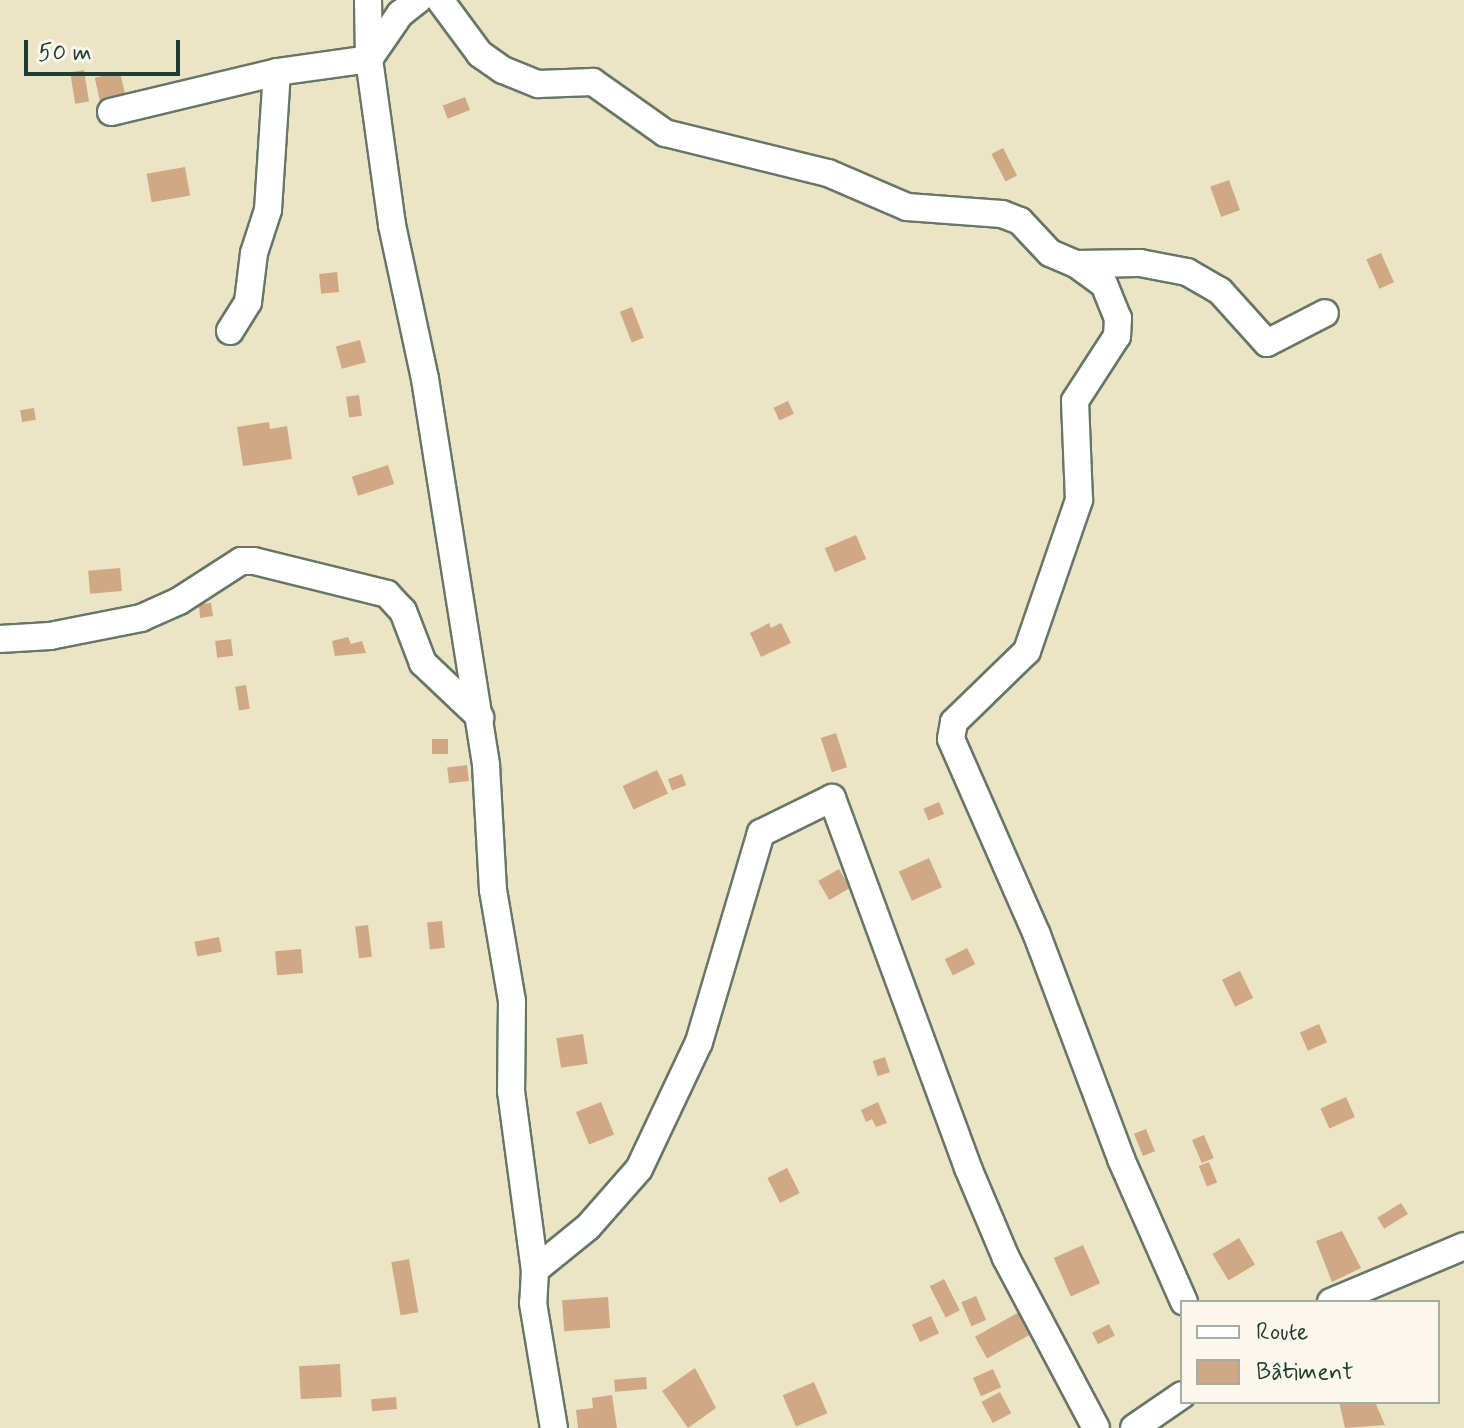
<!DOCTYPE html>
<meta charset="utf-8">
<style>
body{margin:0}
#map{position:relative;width:1464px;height:1428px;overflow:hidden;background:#ebe4c5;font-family:Mynerve,sans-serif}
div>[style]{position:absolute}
.building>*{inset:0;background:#d0a984;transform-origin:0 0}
.roads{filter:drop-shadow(2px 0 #667767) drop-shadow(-2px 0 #667767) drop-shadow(0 2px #667767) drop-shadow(0 -2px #667767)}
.minor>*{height:26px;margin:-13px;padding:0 13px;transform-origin:13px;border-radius:13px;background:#fff}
span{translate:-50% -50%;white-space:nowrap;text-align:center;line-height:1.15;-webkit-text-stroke:7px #fbf7ec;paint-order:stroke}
.legend{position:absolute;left:1180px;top:1300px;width:260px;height:104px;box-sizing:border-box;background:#fbf7ec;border:2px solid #a3ada2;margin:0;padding:10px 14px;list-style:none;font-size:24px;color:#1f3d34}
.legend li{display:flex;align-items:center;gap:16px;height:40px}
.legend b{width:40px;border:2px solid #a3ada2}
.scale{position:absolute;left:24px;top:40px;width:156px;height:36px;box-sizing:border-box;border:4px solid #1f3d34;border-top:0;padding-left:10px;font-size:24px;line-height:28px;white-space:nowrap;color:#1f3d34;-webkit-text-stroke:6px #fbf7ec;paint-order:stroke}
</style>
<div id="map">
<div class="building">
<div style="left:84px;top:70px;width:32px;height:14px;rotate:81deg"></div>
<div style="left:120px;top:72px;width:35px;height:26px;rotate:77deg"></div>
<div style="left:465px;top:97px;width:14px;height:24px;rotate:69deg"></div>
<div style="left:1003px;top:148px;width:31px;height:13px;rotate:63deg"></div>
<div style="left:185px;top:167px;width:29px;height:39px;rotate:80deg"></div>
<div style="left:1229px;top:180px;width:32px;height:20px;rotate:70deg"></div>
<div style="left:1381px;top:253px;width:32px;height:16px;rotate:66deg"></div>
<div style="left:337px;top:272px;width:20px;height:18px;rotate:84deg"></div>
<div style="left:632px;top:307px;width:33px;height:13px;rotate:69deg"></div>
<div style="left:360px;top:340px;width:23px;height:25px;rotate:75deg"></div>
<div style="left:359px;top:395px;width:21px;height:13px;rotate:82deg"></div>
<div style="left:788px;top:401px;width:14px;height:16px;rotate:65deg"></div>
<div style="left:34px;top:408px;width:12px;height:14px;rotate:81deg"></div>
<div style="clip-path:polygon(269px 422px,270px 429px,287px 426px,292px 459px,243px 466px,237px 427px)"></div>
<div style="left:388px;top:465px;width:20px;height:38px;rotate:72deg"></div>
<div style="left:856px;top:535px;width:26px;height:34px;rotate:67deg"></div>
<div style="left:120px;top:568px;width:23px;height:32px;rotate:85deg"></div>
<div style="clip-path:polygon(211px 603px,213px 616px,200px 618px,199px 604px)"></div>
<div style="clip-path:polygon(769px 623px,771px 628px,781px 623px,791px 643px,761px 657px,750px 633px)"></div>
<div style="clip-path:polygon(348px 637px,351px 644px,362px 641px,366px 653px,335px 656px,332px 641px)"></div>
<div style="left:231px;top:639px;width:17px;height:16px;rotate:83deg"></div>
<div style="left:246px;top:685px;width:24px;height:11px;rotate:81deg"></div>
<div style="left:836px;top:733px;width:36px;height:16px;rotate:72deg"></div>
<div style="left:448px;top:739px;width:15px;height:16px;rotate:90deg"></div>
<div style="left:467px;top:765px;width:16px;height:20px;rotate:83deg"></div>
<div style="left:657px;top:770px;width:26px;height:38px;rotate:65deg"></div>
<div style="left:682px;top:774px;width:12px;height:15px;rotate:70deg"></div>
<div style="left:939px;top:802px;width:13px;height:17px;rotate:67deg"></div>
<div style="left:929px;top:858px;width:32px;height:33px;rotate:66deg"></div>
<div style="left:839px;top:869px;width:22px;height:24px;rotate:60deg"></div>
<div style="left:442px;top:921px;width:27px;height:15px;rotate:84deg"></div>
<div style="left:368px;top:925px;width:32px;height:13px;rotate:83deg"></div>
<div style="left:219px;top:937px;width:15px;height:25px;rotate:79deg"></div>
<div style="left:967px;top:948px;width:18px;height:25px;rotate:63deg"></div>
<div style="left:301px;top:949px;width:24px;height:26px;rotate:85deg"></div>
<div style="left:1240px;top:971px;width:30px;height:20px;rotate:64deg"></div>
<div style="left:1319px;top:1024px;width:20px;height:21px;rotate:66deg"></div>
<div style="left:583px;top:1034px;width:30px;height:27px;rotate:81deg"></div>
<div style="left:885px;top:1057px;width:16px;height:13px;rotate:72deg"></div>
<div style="left:1346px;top:1097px;width:22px;height:28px;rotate:66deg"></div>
<div style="left:601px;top:1102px;width:35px;height:27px;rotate:68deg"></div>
<div style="clip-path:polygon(878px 1102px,887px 1123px,876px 1127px,872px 1119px,866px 1122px,861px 1110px)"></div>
<div style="left:1146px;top:1129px;width:24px;height:13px;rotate:68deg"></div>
<div style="left:1204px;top:1135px;width:25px;height:13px;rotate:67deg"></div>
<div style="left:1209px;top:1162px;width:22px;height:11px;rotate:68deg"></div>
<div style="left:787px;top:1168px;width:28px;height:22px;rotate:63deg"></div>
<div style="left:1401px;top:1203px;width:13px;height:28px;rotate:58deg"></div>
<div style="clip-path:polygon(1342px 1231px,1361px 1268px,1332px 1282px,1316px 1241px)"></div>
<div style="left:1239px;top:1238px;width:31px;height:31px;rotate:59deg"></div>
<div style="left:1083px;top:1245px;width:42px;height:32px;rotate:66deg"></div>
<div style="left:409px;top:1259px;width:54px;height:18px;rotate:80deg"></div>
<div style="left:944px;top:1279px;width:35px;height:16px;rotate:63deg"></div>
<div style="left:976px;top:1296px;width:26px;height:16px;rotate:67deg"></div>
<div style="left:608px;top:1297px;width:31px;height:46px;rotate:86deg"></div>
<div style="left:1023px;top:1310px;width:25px;height:55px;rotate:61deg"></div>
<div style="left:931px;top:1316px;width:19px;height:21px;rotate:65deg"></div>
<div style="left:1109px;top:1324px;width:13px;height:19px;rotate:63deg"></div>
<div style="left:340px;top:1364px;width:33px;height:41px;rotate:87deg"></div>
<div style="clip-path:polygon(695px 1368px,716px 1408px,688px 1428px,662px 1391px)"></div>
<div style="left:993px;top:1369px;width:20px;height:22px;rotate:66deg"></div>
<div style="left:646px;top:1377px;width:12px;height:32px;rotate:85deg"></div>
<div style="left:814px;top:1382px;width:34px;height:34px;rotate:67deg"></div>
<div style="left:1000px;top:1392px;width:24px;height:21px;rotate:62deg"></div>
<div style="clip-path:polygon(612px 1395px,617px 1428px,578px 1428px,576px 1410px,593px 1408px,592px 1398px)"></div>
<div style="left:396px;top:1397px;width:12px;height:25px;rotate:85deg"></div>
<div style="clip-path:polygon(1339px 1402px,1375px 1402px,1385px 1425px,1345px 1428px)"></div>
</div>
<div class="roads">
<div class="minor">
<div style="left:368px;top:0;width:59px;rotate:89deg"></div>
<div style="left:369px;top:59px;width:168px;rotate:82.1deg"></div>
<div style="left:392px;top:225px;width:157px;rotate:77.9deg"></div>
<div style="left:425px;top:379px;width:391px;rotate:81deg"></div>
<div style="left:486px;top:765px;width:125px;rotate:86.8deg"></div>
<div style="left:493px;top:890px;width:113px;rotate:80.3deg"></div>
<div style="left:512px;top:1001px;width:90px;rotate:90.6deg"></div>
<div style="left:511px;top:1091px;width:181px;rotate:82.4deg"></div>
<div style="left:535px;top:1270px;width:33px;rotate:93deg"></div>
<div style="left:533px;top:1303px;width:127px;rotate:80.5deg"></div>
<div style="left:440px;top:0;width:67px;rotate:53.5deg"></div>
<div style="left:480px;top:54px;width:28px;rotate:35deg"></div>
<div style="left:503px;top:70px;width:38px;rotate:22deg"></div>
<div style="left:538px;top:84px;width:55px;rotate:-2.1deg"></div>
<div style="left:593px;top:82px;width:88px;rotate:35.3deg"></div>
<div style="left:665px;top:133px;width:168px;rotate:13.8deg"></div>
<div style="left:828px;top:173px;width:86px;rotate:23.3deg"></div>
<div style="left:907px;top:207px;width:95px;rotate:4.2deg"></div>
<div style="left:1002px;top:214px;width:19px;rotate:21deg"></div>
<div style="left:1020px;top:221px;width:44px;rotate:46.8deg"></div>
<div style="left:1050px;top:253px;width:28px;rotate:23deg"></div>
<div style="left:1076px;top:264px;width:64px;rotate:-0.9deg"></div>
<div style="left:1140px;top:263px;width:48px;rotate:10.8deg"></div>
<div style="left:1187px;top:272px;width:38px;rotate:30deg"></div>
<div style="left:1220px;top:291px;width:70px;rotate:47.9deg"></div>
<div style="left:1267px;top:343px;width:65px;rotate:-27.3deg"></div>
<div style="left:111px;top:112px;width:171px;rotate:-13.5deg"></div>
<div style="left:277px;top:72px;width:93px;rotate:-8deg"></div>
<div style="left:369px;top:59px;width:55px;rotate:-55.4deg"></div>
<div style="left:400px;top:14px;width:23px;rotate:-38deg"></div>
<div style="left:1076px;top:264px;width:34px;rotate:36deg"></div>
<div style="left:1104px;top:284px;width:37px;rotate:68deg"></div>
<div style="left:1118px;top:318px;width:18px;rotate:93deg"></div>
<div style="left:1117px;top:336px;width:77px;rotate:122.9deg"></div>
<div style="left:1075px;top:401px;width:99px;rotate:87.7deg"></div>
<div style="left:1079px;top:500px;width:160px;rotate:109deg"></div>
<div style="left:1027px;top:651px;width:102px;rotate:135.8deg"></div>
<div style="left:954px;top:722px;width:17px;rotate:100deg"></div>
<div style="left:951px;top:739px;width:214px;rotate:66.3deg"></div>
<div style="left:1037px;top:935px;width:239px;rotate:69.4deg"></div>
<div style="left:1121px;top:1159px;width:156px;rotate:66.2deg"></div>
<div style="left:230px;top:331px;width:34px;rotate:-58deg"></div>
<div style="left:248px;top:302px;width:49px;rotate:-83deg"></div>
<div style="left:254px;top:253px;width:45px;rotate:-72deg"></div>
<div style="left:268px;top:210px;width:138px;rotate:-86.3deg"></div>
<div style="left:0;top:639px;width:50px;rotate:-3.4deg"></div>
<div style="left:50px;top:636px;width:93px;rotate:-11.2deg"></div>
<div style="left:141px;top:618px;width:42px;rotate:-24.1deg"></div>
<div style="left:179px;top:601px;width:74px;rotate:-32.8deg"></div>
<div style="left:241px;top:561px;width:13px"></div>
<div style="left:254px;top:561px;width:137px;rotate:13.9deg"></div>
<div style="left:387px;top:594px;width:23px;rotate:47deg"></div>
<div style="left:403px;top:611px;width:56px;rotate:69deg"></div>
<div style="left:423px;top:663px;width:79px;rotate:43.5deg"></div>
<div style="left:535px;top:1270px;width:68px;rotate:-39.1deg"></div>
<div style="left:588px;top:1227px;width:77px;rotate:-48.7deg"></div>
<div style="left:639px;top:1169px;width:140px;rotate:-64.7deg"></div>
<div style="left:699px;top:1042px;width:218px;rotate:-73.5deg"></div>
<div style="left:761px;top:833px;width:79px;rotate:-26.2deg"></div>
<div style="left:832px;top:798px;width:394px;rotate:69.8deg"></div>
<div style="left:968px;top:1168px;width:98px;rotate:67.1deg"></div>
<div style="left:1006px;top:1258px;width:192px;rotate:62.1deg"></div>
<div style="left:1331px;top:1302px;width:144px;rotate:-22.8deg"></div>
<div style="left:1134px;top:1428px;width:58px;rotate:-34.5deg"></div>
</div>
</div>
<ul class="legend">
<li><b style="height:10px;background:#fff"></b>Route</li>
<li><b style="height:22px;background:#d0a984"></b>Bâtiment</li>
</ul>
<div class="scale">50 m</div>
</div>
